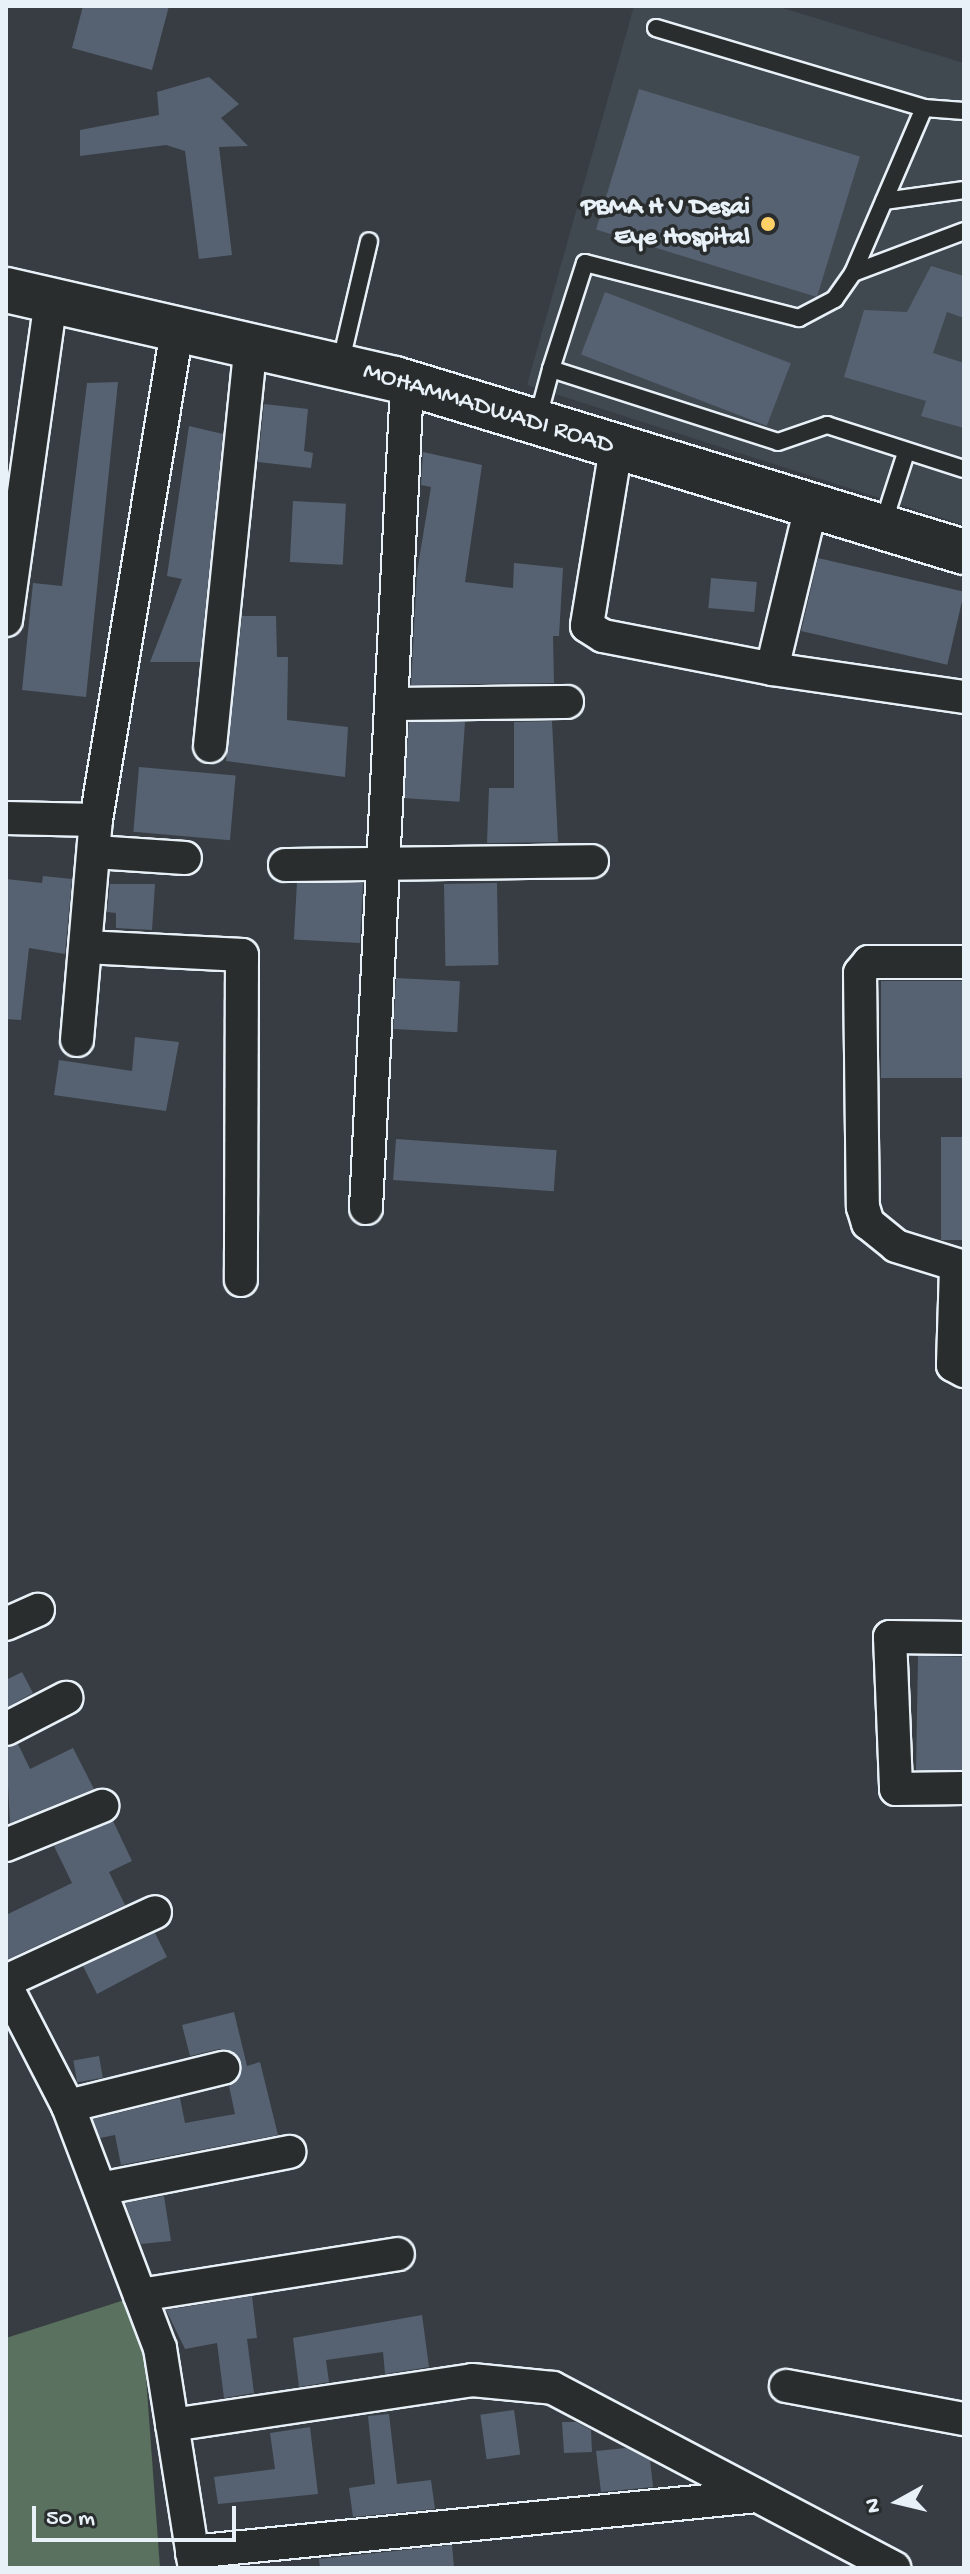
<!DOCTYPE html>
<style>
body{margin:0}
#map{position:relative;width:970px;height:2574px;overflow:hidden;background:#373d42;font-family:"Gochi Hand",sans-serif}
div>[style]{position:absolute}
.built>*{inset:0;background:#404850}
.green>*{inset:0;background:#59715e}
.building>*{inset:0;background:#566272;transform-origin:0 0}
.roads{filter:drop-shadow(2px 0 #e8f1f8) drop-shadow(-2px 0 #e8f1f8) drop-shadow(0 2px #e8f1f8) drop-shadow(0 -2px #e8f1f8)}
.lane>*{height:16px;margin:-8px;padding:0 8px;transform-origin:8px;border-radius:8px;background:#2a2d2e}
.street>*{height:32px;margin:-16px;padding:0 16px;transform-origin:16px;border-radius:16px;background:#2a2d2e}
.secondary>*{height:44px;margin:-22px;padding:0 22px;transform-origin:22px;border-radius:22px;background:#2a2d2e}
.dots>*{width:22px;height:22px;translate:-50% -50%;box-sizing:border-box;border:4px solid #2a2d2e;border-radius:50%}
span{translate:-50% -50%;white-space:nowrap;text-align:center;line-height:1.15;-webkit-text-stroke:7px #2a2d2e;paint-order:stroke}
.poi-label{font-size:26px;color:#e8f1f8;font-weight:700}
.right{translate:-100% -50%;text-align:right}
.street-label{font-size:26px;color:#e8f1f8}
.frame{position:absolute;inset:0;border:8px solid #e8f1f8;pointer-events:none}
.north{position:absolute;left:858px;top:2462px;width:80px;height:80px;-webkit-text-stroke:6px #2a2d2e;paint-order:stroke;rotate:262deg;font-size:22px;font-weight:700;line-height:32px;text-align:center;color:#e8f1f8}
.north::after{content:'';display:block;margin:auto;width:28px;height:36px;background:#e8f1f8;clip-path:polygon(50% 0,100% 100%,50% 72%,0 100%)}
.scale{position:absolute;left:32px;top:2506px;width:204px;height:36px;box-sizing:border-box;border:4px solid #e8f1f8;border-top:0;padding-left:10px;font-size:24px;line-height:28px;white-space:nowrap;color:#e8f1f8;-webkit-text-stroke:6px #2a2d2e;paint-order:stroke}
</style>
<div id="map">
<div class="built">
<div style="clip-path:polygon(634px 6px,776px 6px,964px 63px,964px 525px,527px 385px)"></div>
</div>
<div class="green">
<div style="clip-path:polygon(140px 2295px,160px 2568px,6px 2568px,6px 2338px)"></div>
</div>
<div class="building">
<div style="clip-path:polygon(83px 6px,169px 6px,152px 70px,72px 48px)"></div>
<div style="clip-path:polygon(209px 77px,239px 104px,221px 118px,248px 146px,219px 147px,232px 255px,199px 259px,185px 151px,166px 145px,80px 156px,80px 130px,159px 115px,157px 92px)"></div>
<div style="left:639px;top:89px;width:231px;height:147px;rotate:17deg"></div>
<div style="clip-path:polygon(931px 266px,964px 276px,964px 318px,947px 312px,933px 353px,964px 363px,964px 428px,921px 416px,926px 401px,844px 377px,864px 310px,907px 312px)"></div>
<div style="left:605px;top:292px;width:199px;height:67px;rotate:21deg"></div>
<div style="clip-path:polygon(118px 382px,86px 697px,22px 690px,33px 583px,62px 586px,87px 383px)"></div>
<div style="clip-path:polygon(264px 404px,308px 409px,304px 451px,313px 453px,311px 468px,258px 462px)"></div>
<div style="clip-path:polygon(189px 426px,223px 434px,200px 662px,150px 662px,182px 579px,167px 576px)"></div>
<div style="clip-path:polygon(423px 452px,482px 465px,465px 582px,513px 588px,514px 563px,563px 568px,559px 636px,553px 636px,554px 683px,411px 685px,417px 572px,431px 487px,421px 485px)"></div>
<div style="left:293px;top:501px;width:53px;height:61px;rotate:3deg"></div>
<div style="left:818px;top:558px;width:150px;height:75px;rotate:13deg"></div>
<div style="left:711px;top:578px;width:46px;height:30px;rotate:5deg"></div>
<div style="clip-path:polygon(242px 616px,276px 616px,277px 657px,288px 657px,287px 720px,348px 727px,345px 777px,226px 761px)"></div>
<div style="clip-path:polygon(552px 721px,558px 842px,487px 843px,489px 788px,514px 788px,514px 722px)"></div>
<div style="left:465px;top:722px;width:80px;height:56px;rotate:94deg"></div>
<div style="left:139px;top:767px;width:97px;height:65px;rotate:5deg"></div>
<div style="clip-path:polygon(43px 876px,72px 879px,65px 954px,29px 948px,21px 1020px,6px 1019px,6px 879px,42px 883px)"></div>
<div style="left:363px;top:883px;width:60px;height:66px;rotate:93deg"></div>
<div style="left:497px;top:883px;width:82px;height:53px;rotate:89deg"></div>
<div style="clip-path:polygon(110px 884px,155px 884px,152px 930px,116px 928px,116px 913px,107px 912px)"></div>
<div style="left:396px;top:978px;width:64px;height:51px;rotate:3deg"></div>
<div style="left:881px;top:981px;width:83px;height:97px"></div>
<div style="clip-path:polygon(135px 1037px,179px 1042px,166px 1111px,54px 1095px,59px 1060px,132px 1071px)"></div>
<div style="left:941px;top:1137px;width:23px;height:103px"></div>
<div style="left:396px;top:1139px;width:161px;height:41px;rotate:4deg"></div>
<div style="left:918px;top:1656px;width:46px;height:114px;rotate:1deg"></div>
<div style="clip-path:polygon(22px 1672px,33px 1693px,6px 1708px,6px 1680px)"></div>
<div style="clip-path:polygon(18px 1744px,30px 1769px,73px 1748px,94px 1789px,10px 1823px,6px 1748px)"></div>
<div style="clip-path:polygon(113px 1821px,132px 1861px,109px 1872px,125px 1905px,6px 1960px,6px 1915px,72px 1883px,54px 1846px)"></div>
<div style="clip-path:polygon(155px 1933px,167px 1957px,97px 1994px,83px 1966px)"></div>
<div style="clip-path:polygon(234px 2012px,247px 2066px,260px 2062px,278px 2135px,121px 2165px,115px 2135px,100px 2138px,93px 2119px,180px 2098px,185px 2123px,235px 2114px,229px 2086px,241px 2073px,237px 2055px,219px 2049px,190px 2056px,182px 2025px)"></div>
<div style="left:99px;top:2056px;width:22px;height:26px;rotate:80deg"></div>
<div style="clip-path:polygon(164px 2196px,171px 2241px,141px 2244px,125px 2203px)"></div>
<div style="clip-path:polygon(252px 2296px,257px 2338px,247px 2339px,254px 2393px,224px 2398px,217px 2343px,185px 2349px,166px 2310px)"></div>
<div style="clip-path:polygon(422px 2315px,429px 2367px,385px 2374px,383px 2352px,326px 2360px,329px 2382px,299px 2387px,293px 2338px)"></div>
<div style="left:514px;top:2410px;width:45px;height:34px;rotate:82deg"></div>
<div style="clip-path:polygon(389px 2414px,397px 2484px,431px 2480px,435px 2509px,353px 2517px,349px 2488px,375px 2484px,368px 2416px)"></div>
<div style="clip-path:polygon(562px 2422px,576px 2422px,591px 2430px,592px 2452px,564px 2453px)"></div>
<div style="clip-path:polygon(310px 2427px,318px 2494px,218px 2504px,214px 2477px,275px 2469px,270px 2433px)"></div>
<div style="clip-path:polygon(626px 2448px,650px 2460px,653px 2487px,601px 2492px,596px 2451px)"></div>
<div style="clip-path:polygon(452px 2545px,454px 2568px,320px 2568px,319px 2559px)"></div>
</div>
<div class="roads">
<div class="lane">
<div style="left:656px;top:28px;width:280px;rotate:16.6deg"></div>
<div style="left:924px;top:108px;width:40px;rotate:4.3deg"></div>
<div style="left:924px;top:108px;width:180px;rotate:113.3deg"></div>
<div style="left:853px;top:273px;width:32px;rotate:125deg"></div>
<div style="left:835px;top:299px;width:41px;rotate:152.2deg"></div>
<div style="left:799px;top:318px;width:221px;rotate:-165.6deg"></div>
<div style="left:585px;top:263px;width:111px;rotate:107.8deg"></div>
<div style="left:551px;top:369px;width:238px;rotate:17.8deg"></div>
<div style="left:778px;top:442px;width:52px;rotate:-19.1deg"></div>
<div style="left:827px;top:425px;width:144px;rotate:17.8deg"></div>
<div style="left:884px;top:201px;width:81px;rotate:-7.8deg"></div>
<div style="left:853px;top:273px;width:119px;rotate:-20.7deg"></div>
<div style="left:340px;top:365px;width:127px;rotate:-76.8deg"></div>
<div style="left:537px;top:421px;width:54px;rotate:-74.9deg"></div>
<div style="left:883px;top:524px;width:75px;rotate:-72.1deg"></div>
</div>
<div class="street">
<div style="left:616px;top:448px;width:180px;rotate:99.3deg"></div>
<div style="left:587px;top:626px;width:19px;rotate:32deg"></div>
<div style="left:603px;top:636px;width:172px;rotate:11deg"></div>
<div style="left:772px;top:669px;width:194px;rotate:8.3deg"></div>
<div style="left:6px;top:620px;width:323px;rotate:-82deg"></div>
<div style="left:772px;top:669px;width:167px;rotate:-76.5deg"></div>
<div style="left:391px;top:704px;width:176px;rotate:-0.7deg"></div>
<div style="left:210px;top:746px;width:403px;rotate:-84.2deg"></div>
<div style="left:6px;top:818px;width:90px;rotate:1.3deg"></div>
<div style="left:95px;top:852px;width:90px;rotate:3.8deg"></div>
<div style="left:285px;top:865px;width:307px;rotate:-0.7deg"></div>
<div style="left:86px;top:947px;width:156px;rotate:2.9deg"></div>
<div style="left:242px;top:955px;width:325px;rotate:90.2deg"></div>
<div style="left:964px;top:962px;width:95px;rotate:180deg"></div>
<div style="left:869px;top:962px;width:14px;rotate:129deg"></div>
<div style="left:860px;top:973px;width:234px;rotate:89.3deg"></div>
<div style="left:863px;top:1207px;width:17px;rotate:73deg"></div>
<div style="left:868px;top:1223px;width:36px;rotate:39deg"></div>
<div style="left:896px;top:1246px;width:71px;rotate:17.2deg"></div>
<div style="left:77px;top:1040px;width:221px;rotate:-85.1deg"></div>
<div style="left:96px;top:820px;width:498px;rotate:-80.6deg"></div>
<div style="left:366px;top:1208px;width:825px;rotate:-87.15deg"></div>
<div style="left:956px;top:1268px;width:97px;rotate:91.8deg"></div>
<div style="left:953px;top:1365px;width:13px;rotate:29deg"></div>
<div style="left:6px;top:1624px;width:35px;rotate:-24deg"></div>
<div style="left:964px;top:1638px;width:74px;rotate:-179.2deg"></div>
<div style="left:890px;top:1637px;width:152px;rotate:87.7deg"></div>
<div style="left:896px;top:1789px;width:68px;rotate:-0.8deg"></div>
<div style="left:6px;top:1729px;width:68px;rotate:-27.3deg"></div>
<div style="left:6px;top:1845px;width:104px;rotate:-22.1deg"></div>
<div style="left:6px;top:1981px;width:164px;rotate:-24.8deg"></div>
<div style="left:6px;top:1986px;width:135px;rotate:62.7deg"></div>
<div style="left:68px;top:2106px;width:259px;rotate:69.2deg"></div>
<div style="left:160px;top:2348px;width:223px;rotate:81deg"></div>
<div style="left:68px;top:2106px;width:160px;rotate:-13.8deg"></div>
<div style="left:100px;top:2189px;width:193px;rotate:-11.1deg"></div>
<div style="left:140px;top:2295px;width:261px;rotate:-9deg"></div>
<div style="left:786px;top:2386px;width:181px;rotate:10.5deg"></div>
<div style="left:172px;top:2425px;width:303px;rotate:-8.5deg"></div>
<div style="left:472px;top:2380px;width:81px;rotate:5.6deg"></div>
<div style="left:553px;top:2388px;width:386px;rotate:27.8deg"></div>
<div style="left:192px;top:2552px;width:568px;rotate:-5.66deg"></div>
</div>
<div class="secondary">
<div style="left:6px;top:290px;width:399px;rotate:12.9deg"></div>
<div style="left:395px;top:379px;width:595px;rotate:16.91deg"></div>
</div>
</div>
<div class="dots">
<div style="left:768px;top:224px;background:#ffd166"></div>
</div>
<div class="poi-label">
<span class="right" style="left:750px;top:224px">PBMA H V Desai<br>Eye Hospital</span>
</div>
<div class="street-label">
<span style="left:488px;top:410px;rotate:17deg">MOHAMMADWADI ROAD</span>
</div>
<div class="frame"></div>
<div class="north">N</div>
<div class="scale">50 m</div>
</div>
